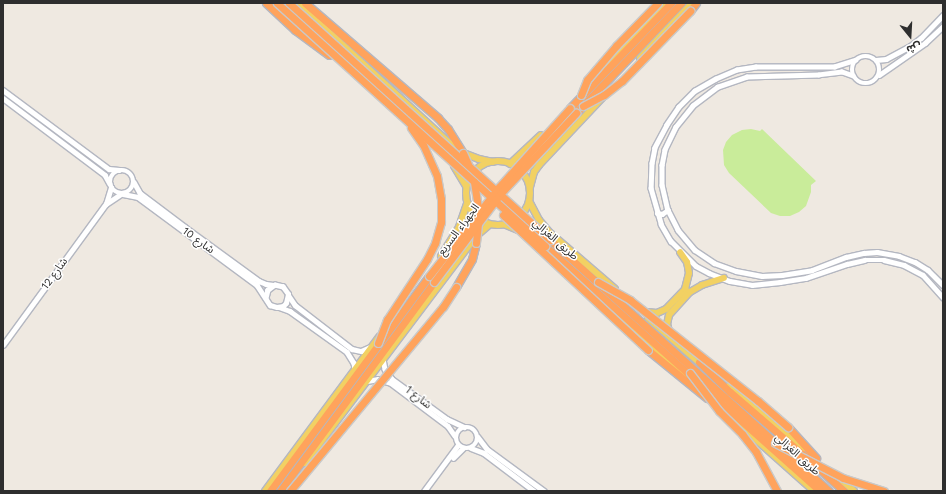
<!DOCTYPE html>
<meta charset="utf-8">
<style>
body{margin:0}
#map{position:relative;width:946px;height:494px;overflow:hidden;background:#efe9e1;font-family:"Work Sans","Noto Sans Arabic",sans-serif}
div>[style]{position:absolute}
.pitch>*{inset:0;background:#c9ec9a}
.roads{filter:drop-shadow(1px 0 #b4b7c1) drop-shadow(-1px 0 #b4b7c1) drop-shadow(0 1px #b4b7c1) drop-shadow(0 -1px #b4b7c1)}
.tertiary>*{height:4.5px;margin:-2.25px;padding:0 2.25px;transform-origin:2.25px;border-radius:2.25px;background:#fff}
.tertiary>.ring{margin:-2.25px;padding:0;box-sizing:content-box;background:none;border:4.5px solid #fff;border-radius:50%}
.primary>*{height:6px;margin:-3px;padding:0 3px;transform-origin:3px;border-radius:3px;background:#f2d163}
.primary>.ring{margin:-3px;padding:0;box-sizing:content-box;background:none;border:6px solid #f2d163;border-radius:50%}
.motorway>*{height:7px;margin:-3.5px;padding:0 3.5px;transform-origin:3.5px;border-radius:3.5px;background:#ffa35c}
.bridges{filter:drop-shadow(1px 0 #c9c9c9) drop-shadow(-1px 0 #c9c9c9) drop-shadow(0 1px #c9c9c9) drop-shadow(0 -1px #c9c9c9)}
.motorway-bridge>*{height:7px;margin:-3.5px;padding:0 3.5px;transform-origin:3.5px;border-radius:3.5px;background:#ffa35c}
span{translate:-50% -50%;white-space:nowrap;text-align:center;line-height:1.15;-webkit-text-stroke:3px #fff;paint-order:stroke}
.street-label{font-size:11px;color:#2e2e2e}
.frame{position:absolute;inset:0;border:4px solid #2e2e2e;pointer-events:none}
.north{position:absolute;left:890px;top:16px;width:40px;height:40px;-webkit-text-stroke:3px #fff;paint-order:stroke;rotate:162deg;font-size:11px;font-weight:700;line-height:16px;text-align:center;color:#2e2e2e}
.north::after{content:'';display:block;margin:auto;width:14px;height:18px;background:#2e2e2e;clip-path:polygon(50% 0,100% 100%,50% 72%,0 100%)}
</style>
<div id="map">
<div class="pitch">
<div style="clip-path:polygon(751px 129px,760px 131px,762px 129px,816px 181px,811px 185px,811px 192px,806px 206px,799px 212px,790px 216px,780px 216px,771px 213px,729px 173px,724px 165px,723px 150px,726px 142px,732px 135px,742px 130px)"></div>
</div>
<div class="roads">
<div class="tertiary">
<div class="ring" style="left:852px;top:56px;width:23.5px;height:23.5px"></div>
<div style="left:856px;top:60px;width:22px;rotate:162deg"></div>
<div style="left:835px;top:67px;width:79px;rotate:180deg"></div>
<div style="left:756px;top:67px;width:19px;rotate:171deg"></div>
<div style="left:737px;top:70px;width:23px;rotate:157deg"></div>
<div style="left:716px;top:79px;width:24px;rotate:150deg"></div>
<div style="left:695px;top:91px;width:23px;rotate:135deg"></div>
<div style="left:679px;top:107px;width:22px;rotate:124deg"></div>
<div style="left:667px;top:125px;width:26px;rotate:118deg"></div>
<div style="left:655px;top:148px;width:15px;rotate:101deg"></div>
<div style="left:652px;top:163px;width:25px;rotate:92deg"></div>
<div style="left:651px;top:188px;width:37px;rotate:74deg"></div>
<div style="left:661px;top:224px;width:20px;rotate:60deg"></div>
<div style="left:671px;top:241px;width:35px;rotate:45deg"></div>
<div style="left:696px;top:266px;width:15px;rotate:28deg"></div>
<div style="left:709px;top:273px;width:22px;rotate:21deg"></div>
<div style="left:730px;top:281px;width:22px;rotate:10deg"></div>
<div style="left:752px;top:285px;width:28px;rotate:-6deg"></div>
<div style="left:780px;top:282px;width:26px;rotate:-9deg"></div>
<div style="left:806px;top:278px;width:43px;rotate:-18.9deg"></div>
<div style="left:847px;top:264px;width:18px;rotate:-13deg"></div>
<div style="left:865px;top:260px;width:19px"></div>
<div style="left:884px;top:260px;width:21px;rotate:14deg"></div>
<div style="left:904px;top:265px;width:21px;rotate:28deg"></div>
<div style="left:923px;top:275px;width:30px;rotate:48deg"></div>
<div style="left:876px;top:60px;width:10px;rotate:-6deg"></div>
<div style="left:886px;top:59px;width:26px;rotate:-28deg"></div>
<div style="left:909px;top:47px;width:15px;rotate:-37deg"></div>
<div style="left:921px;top:38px;width:32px;rotate:-46deg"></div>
<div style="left:879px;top:75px;width:56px;rotate:-34.8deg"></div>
<div style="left:925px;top:43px;width:25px;rotate:-43deg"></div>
<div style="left:853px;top:76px;width:12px;rotate:-160deg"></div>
<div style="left:842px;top:72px;width:23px;rotate:173deg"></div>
<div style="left:819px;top:75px;width:72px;rotate:178.4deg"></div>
<div style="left:747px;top:77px;width:31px;rotate:161deg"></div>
<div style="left:718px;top:87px;width:31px;rotate:143deg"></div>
<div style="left:693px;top:106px;width:27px;rotate:129deg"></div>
<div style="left:676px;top:127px;width:25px;rotate:116deg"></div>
<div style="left:665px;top:150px;width:15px;rotate:101deg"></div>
<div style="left:662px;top:165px;width:20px;rotate:90deg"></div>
<div style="left:662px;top:185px;width:26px;rotate:77deg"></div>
<div style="left:668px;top:210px;width:22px;rotate:63deg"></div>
<div style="left:678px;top:230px;width:26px;rotate:50deg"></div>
<div style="left:695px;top:250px;width:23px;rotate:34deg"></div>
<div style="left:714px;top:263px;width:23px;rotate:20deg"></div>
<div style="left:736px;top:271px;width:26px;rotate:11deg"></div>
<div style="left:762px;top:276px;width:20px;rotate:-3deg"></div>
<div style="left:782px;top:275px;width:30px;rotate:-9deg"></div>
<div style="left:812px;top:270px;width:36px;rotate:-21deg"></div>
<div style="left:846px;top:257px;width:18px;rotate:-13deg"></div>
<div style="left:864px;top:253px;width:13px;rotate:-4deg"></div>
<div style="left:877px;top:252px;width:22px;rotate:10deg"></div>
<div style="left:899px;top:256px;width:17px;rotate:21deg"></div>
<div style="left:915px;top:262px;width:15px;rotate:32deg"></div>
<div style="left:928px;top:270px;width:21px;rotate:45deg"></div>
<div style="left:3px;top:90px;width:132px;rotate:36.7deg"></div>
<div style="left:109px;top:169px;width:10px;rotate:6deg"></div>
<div style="left:3px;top:98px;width:128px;rotate:37deg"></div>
<div style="left:105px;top:175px;width:10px;rotate:61deg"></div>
<div class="ring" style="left:110px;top:170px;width:19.5px;height:19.5px"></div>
<div style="left:134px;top:182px;width:13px;rotate:61deg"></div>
<div style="left:140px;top:193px;width:56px;rotate:37.1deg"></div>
<div style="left:185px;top:227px;width:92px;rotate:36.1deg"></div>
<div style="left:259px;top:281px;width:8px;rotate:23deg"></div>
<div style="left:266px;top:284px;width:7px;rotate:8deg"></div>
<div style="left:123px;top:194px;width:15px;rotate:11deg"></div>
<div style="left:138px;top:197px;width:148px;rotate:36.5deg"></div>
<div style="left:257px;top:285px;width:24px;rotate:57deg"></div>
<div style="left:270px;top:305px;width:7px;rotate:16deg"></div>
<div style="left:277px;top:307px;width:6px;rotate:-9deg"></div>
<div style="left:283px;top:306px;width:4px;rotate:-45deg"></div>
<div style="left:286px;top:303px;width:9px;rotate:-77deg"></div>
<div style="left:288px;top:294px;width:9px;rotate:-126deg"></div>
<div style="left:283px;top:287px;width:8px;rotate:-166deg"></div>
<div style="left:275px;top:285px;width:9px;rotate:144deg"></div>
<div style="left:268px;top:290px;width:8px;rotate:104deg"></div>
<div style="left:106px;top:204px;width:18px;rotate:-34deg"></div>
<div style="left:657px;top:213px;width:5px;rotate:11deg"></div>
<div style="left:662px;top:214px;width:7px;rotate:-34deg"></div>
<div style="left:289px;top:296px;width:11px;rotate:56deg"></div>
<div style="left:295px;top:305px;width:72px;rotate:37.7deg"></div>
<div style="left:352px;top:349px;width:9px;rotate:13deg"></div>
<div style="left:361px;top:351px;width:10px;rotate:-24deg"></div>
<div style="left:279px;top:307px;width:12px;rotate:20deg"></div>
<div style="left:290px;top:311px;width:70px;rotate:35.7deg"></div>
<div style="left:347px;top:352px;width:13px;rotate:58deg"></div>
<div style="left:354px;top:363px;width:6px;rotate:81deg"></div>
<div style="left:3px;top:345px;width:175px;rotate:-53.9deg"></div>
<div style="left:106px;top:204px;width:17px;rotate:-73deg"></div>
<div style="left:383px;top:359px;width:10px;rotate:79deg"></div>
<div style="left:385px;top:369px;width:12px;rotate:55deg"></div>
<div style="left:392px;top:379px;width:68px;rotate:36deg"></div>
<div style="left:447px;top:419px;width:19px;rotate:25deg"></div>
<div style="left:367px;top:381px;width:11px;rotate:-10deg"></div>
<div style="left:378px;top:379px;width:14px;rotate:17deg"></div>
<div style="left:391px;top:383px;width:71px;rotate:37deg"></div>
<div style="left:448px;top:426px;width:12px;rotate:55deg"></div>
<div class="ring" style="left:456px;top:427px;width:17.5px;height:17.5px"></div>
<div style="left:478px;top:437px;width:15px;rotate:53deg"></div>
<div style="left:487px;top:449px;width:71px;rotate:36.4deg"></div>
<div style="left:471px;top:448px;width:14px;rotate:21deg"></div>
<div style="left:484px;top:453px;width:63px;rotate:37.2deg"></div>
<div style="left:453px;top:458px;width:14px;rotate:-45deg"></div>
<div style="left:424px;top:491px;width:57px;rotate:-53.5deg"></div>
</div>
<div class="primary">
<div style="left:297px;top:3px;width:219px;rotate:42.6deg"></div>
<div style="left:458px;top:151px;width:22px;rotate:21deg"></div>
<div style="left:479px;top:159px;width:14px;rotate:12deg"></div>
<div style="left:640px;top:58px;width:76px;rotate:-46.6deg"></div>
<div style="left:586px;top:86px;width:113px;rotate:-47.1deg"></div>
<div class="ring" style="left:466px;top:161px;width:58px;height:58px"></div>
<div style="left:510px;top:164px;width:42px;rotate:-43.1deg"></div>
<div style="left:454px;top:166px;width:23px;rotate:59deg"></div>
<div style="left:530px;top:187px;width:16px;rotate:-75deg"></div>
<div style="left:534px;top:172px;width:9px;rotate:-54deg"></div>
<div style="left:539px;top:165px;width:93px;rotate:-46.7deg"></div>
<div style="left:529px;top:201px;width:21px;rotate:62deg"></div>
<div style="left:539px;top:220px;width:16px;rotate:50deg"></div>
<div style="left:549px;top:232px;width:87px;rotate:40.8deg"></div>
<div style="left:506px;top:225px;width:13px;rotate:23deg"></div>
<div style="left:441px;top:256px;width:34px;rotate:-58deg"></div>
<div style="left:459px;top:227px;width:24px;rotate:-71deg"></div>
<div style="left:584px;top:286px;width:139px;rotate:41.5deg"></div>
<div style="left:645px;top:312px;width:12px;rotate:5deg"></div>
<div style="left:657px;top:313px;width:10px;rotate:-24deg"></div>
<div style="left:666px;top:309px;width:28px;rotate:-46deg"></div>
<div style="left:685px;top:289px;width:16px;rotate:-76deg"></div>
<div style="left:689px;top:273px;width:11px;rotate:-100deg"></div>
<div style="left:687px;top:262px;width:12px;rotate:-125deg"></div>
<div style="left:648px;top:318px;width:70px;rotate:41deg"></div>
<div style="left:385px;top:329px;width:21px;rotate:-51deg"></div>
<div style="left:669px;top:331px;width:7px;rotate:-106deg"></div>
<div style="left:667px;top:324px;width:9px;rotate:-77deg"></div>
<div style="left:669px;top:315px;width:31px;rotate:-48deg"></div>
<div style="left:690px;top:292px;width:14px;rotate:-30deg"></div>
<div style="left:702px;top:285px;width:23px;rotate:-18deg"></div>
<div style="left:729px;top:386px;width:97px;rotate:40deg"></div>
<div style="left:715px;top:403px;width:132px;rotate:41.6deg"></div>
<div style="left:305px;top:463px;width:283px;rotate:-53deg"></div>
<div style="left:475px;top:237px;width:18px;rotate:-41deg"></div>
<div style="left:838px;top:477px;width:21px;rotate:41deg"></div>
<div style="left:265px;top:491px;width:192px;rotate:-53.5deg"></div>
</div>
<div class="motorway">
<div style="left:266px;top:3px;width:40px;rotate:43deg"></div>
<div style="left:295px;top:30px;width:42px;rotate:36.3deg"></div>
<div style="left:305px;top:3px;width:176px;rotate:40.8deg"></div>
<div style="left:438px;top:118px;width:15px;rotate:48deg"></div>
<div style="left:448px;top:129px;width:28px;rotate:58deg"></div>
<div style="left:690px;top:11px;width:10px;rotate:-53deg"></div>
<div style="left:570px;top:108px;width:146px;rotate:-46.1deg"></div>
<div style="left:576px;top:113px;width:152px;rotate:-46.3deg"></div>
<div style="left:550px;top:240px;width:375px;rotate:42deg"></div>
<div style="left:545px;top:246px;width:368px;rotate:41.7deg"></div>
<div style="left:456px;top:287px;width:32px;rotate:-60deg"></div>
<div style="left:472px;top:259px;width:16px;rotate:-76deg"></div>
<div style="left:648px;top:350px;width:76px;rotate:39.1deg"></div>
<div style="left:699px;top:362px;width:43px;rotate:44.1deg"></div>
<div style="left:730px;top:392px;width:103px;rotate:40.7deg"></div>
<div style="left:788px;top:427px;width:42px;rotate:47.9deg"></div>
<div style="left:816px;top:466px;width:38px;rotate:42deg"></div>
<div style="left:270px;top:491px;width:267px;rotate:-53.5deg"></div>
<div style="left:280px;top:491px;width:260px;rotate:-53.6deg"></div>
</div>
</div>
<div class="bridges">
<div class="motorway-bridge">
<div style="left:277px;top:3px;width:362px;rotate:42.2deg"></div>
<div style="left:289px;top:3px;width:353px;rotate:42.2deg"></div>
<div style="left:581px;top:95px;width:16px;rotate:-68deg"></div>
<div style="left:587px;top:80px;width:45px;rotate:-49.5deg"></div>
<div style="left:616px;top:46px;width:60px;rotate:-45.7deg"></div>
<div style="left:583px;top:106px;width:24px;rotate:-28deg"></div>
<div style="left:604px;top:95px;width:23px;rotate:-38deg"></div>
<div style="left:622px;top:81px;width:98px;rotate:-45.8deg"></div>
<div style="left:463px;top:153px;width:12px;rotate:66deg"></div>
<div style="left:474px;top:182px;width:32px;rotate:81deg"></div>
<div style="left:479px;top:214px;width:29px;rotate:96deg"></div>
<div style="left:503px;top:215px;width:198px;rotate:43deg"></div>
<div style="left:429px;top:276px;width:113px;rotate:-51.8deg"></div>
<div style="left:499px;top:187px;width:106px;rotate:-48.1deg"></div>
<div style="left:434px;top:282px;width:111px;rotate:-53deg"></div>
<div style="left:501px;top:193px;width:110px;rotate:-46.8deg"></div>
<div style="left:598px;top:282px;width:37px;rotate:29deg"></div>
<div style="left:630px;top:300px;width:163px;rotate:38.3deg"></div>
<div style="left:758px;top:401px;width:40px;rotate:41deg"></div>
<div style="left:378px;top:343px;width:25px;rotate:-69deg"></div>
<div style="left:387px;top:320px;width:73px;rotate:-56.7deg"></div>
<div style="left:427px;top:259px;width:18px;rotate:-63deg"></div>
<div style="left:435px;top:243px;width:22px;rotate:-74deg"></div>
<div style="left:441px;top:222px;width:23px;rotate:-90deg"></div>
<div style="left:441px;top:199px;width:23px;rotate:-100deg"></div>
<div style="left:437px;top:176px;width:34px;rotate:-114deg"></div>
<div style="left:423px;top:145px;width:21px;rotate:-125deg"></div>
<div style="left:690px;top:373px;width:48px;rotate:52.7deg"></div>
<div style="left:719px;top:411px;width:33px;rotate:45deg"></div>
<div style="left:742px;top:434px;width:23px;rotate:52deg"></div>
<div style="left:756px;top:452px;width:44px;rotate:61.7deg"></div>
<div style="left:775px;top:443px;width:76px;rotate:27.2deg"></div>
<div style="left:843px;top:478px;width:43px;rotate:17.6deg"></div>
<div style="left:290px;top:491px;width:239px;rotate:-50.3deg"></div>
<div style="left:443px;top:307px;width:24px;rotate:-57deg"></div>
</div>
</div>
<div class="street-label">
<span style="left:459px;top:230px;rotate:-53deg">الجهراء السريع</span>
<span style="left:555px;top:240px;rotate:41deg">طريق الغزالي</span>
<span style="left:198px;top:241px;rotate:36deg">شارع 10</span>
<span style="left:55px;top:274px;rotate:-54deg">شارع 12</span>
<span style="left:418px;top:398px;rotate:37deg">شارع 1</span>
<span style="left:797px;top:455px;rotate:42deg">طريق الغزالي</span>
</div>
<div class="frame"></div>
<div class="north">ش</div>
</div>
